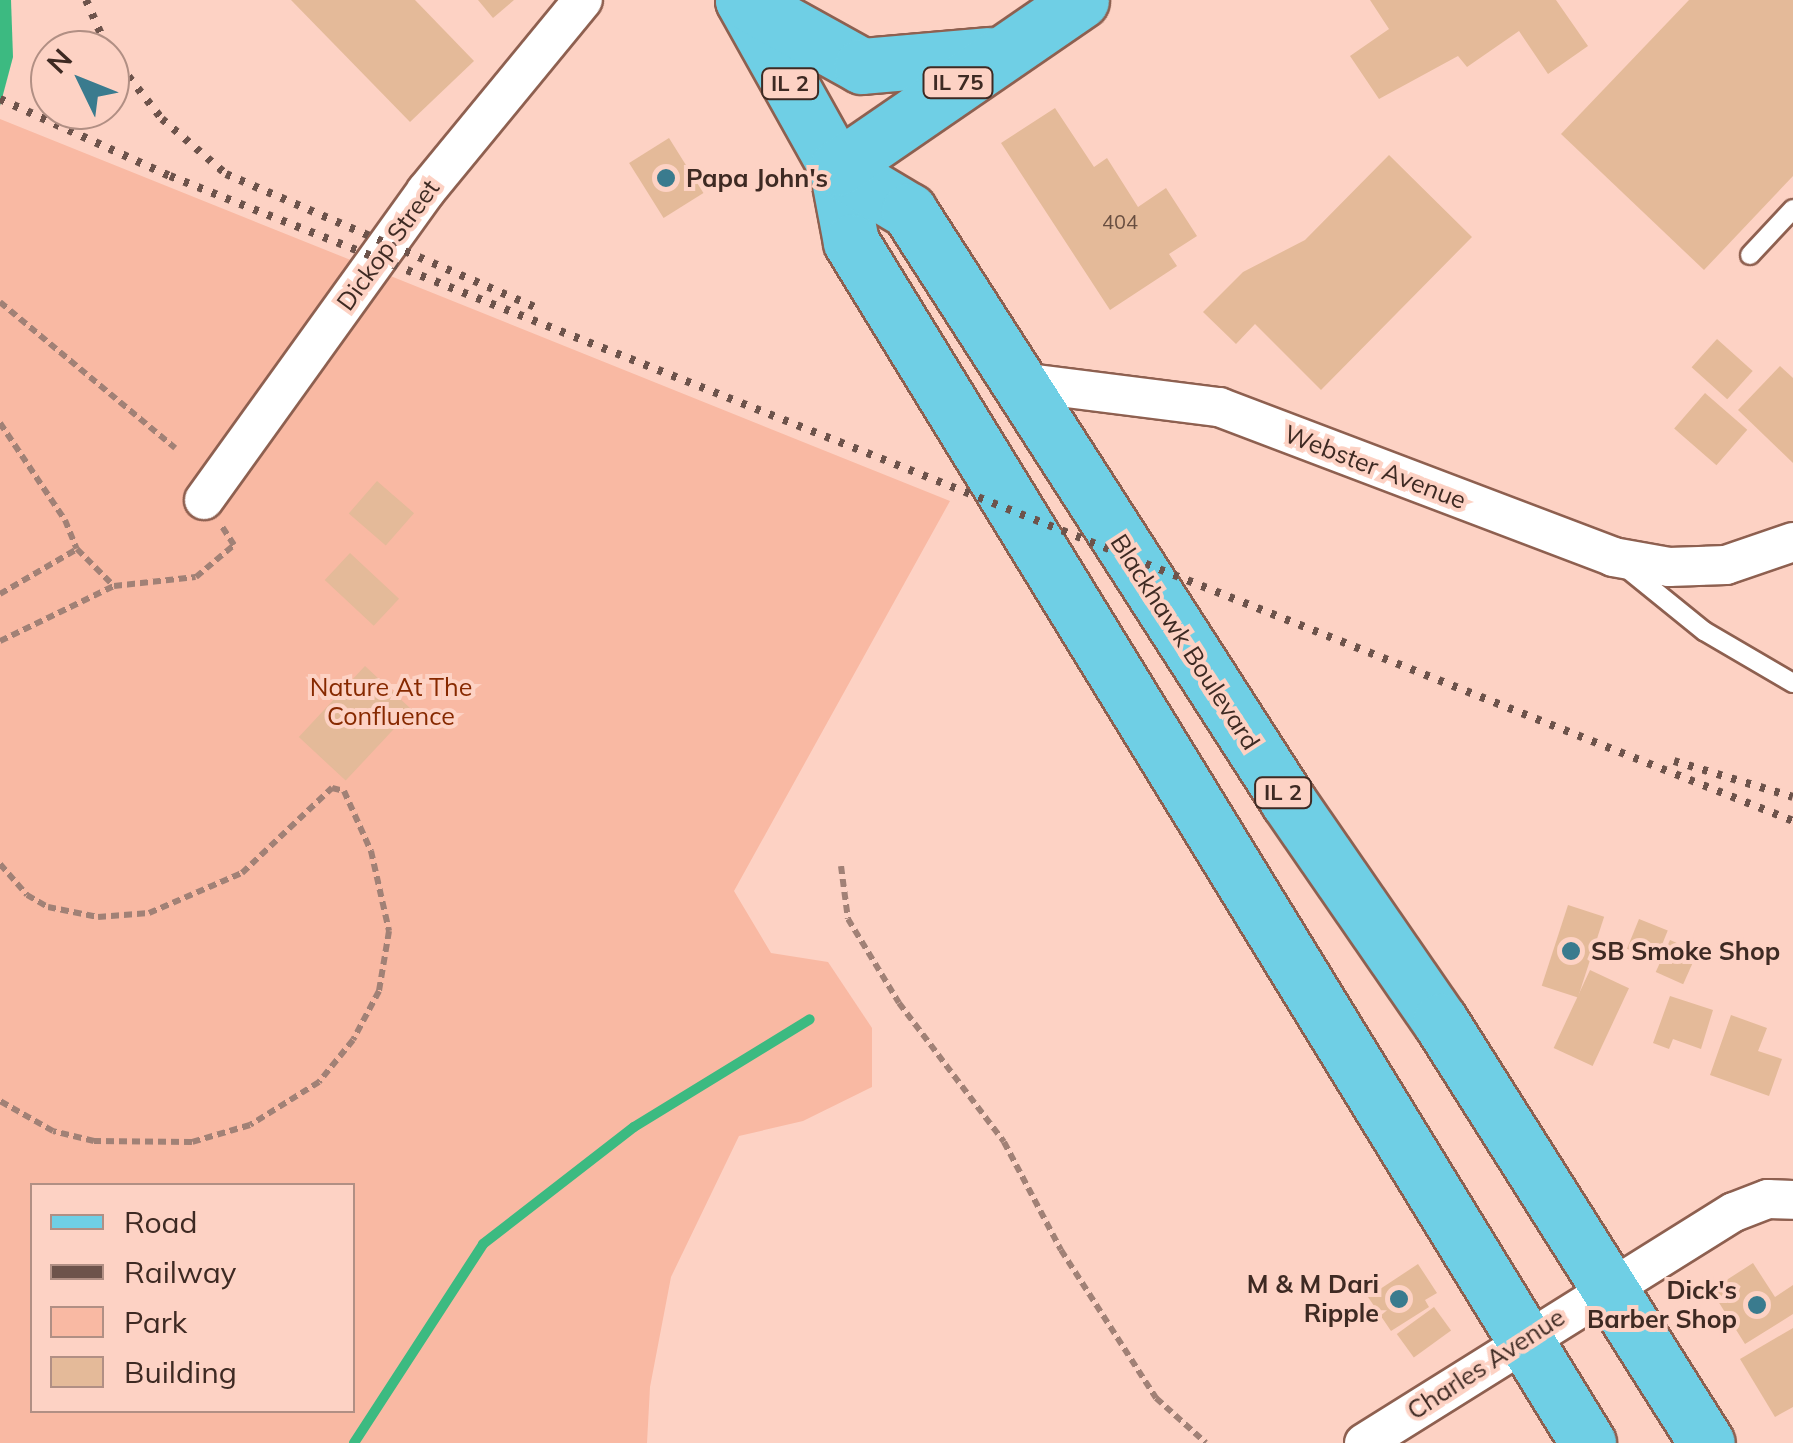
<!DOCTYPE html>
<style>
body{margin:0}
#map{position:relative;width:1793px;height:1443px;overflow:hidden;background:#fdd2c4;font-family:Mulish,sans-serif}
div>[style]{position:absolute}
.green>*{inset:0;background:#f9b9a3}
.water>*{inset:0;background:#3cba81}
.stream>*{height:10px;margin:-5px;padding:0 5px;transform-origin:5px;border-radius:5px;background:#3cba81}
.building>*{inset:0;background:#e4ba99;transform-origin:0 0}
.path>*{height:6px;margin-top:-3px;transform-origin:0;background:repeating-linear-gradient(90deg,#a18176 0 8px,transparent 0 13px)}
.roads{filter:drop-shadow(2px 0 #8e6050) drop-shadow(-2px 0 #8e6050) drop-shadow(0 2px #8e6050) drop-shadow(0 -2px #8e6050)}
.lane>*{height:18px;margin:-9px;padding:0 9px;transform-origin:9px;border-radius:9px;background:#fff}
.street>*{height:38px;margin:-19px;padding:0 19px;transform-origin:19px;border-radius:19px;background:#fff}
.primary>*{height:55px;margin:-27.5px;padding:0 27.5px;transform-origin:27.5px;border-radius:27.5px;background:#6fcfe5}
.rail>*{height:8px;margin-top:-4px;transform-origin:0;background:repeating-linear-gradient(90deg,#6d534b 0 5px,transparent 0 15px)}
.dots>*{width:28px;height:28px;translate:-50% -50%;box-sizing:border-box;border:5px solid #fdd2c4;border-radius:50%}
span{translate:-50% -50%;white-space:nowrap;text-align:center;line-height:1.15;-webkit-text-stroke:8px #fdd2c4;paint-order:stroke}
.number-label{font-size:20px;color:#684e40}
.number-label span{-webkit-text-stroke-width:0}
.shield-label span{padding:2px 8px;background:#fdd2c4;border:2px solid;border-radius:8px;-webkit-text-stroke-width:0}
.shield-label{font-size:22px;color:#3e2a23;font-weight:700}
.poi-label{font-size:25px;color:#3e2a23;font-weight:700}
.left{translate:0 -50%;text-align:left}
.right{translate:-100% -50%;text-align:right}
.street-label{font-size:25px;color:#3e2a23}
.park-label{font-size:25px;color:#872900}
.legend{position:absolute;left:30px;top:1183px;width:325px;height:230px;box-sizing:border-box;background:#fdd2c4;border:2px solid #b18f84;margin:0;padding:12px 18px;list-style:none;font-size:30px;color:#3e2a23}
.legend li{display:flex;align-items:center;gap:20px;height:50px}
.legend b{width:50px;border:2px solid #b18f84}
.north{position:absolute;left:30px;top:30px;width:100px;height:100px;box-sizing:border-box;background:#fdd2c4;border:2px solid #b18f84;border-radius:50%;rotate:313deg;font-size:28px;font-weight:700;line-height:40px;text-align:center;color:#3e2a23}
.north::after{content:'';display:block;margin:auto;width:35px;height:45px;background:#3a7b8e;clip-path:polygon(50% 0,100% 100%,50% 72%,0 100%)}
</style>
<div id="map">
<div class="green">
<div style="clip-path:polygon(evenodd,0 119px,950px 501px,734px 891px,771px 953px,828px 962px,872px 1028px,872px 1087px,803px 1121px,739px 1136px,671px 1277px,650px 1387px,647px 1443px,0 1443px,0 119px,32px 1186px,352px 1186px,352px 1410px,32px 1410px,32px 1186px)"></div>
</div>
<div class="water">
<div style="clip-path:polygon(0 0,11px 0,13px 57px,0 106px)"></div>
</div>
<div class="stream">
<div style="left:354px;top:1443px;width:237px;rotate:-57deg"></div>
<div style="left:483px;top:1244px;width:191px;rotate:-37.8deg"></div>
<div style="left:634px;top:1127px;width:206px;rotate:-31.5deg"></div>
</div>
<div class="building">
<div style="clip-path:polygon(291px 0,415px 0,474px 61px,410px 122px)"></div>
<div style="clip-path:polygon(478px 0,514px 0,493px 18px)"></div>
<div style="clip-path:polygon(1370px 0,1556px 0,1588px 46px,1548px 74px,1519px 31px,1467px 67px,1458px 56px,1379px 99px,1350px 56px,1389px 29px)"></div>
<div style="clip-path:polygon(1689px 0,1793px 0,1793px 176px,1704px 270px,1561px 134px)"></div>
<div style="clip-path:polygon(1055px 108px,1094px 167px,1107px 158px,1138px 207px,1166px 188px,1197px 236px,1169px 254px,1177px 266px,1110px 310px,1001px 143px)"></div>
<div style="left:669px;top:138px;width:65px;height:47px;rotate:58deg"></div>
<div style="clip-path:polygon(1389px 155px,1472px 237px,1321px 390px,1255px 324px,1236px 344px,1203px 312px,1243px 272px,1305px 240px)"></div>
<div style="left:1717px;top:339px;width:48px;height:38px;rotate:42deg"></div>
<div style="clip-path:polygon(1780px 366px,1793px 378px,1793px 463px,1738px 410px)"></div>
<div style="left:1705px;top:393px;width:56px;height:47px;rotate:41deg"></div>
<div style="left:377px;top:481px;width:49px;height:43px;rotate:41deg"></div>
<div style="left:350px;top:553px;width:67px;height:37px;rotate:43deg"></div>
<div style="left:365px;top:666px;width:64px;height:97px;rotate:43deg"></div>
<div style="left:1568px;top:905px;width:38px;height:85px;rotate:18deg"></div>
<div style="left:1639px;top:919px;width:31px;height:32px;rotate:22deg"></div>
<div style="left:1670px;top:940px;width:30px;height:35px;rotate:24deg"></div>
<div style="left:1590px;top:970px;width:43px;height:86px;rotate:25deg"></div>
<div style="clip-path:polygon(1670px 996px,1713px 1010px,1701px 1049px,1673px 1039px,1669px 1049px,1653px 1043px)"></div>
<div style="clip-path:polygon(1731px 1015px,1767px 1028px,1758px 1051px,1782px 1059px,1769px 1096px,1710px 1075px)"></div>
<div style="clip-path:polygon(1753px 1263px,1775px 1297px,1793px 1285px,1793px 1314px,1745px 1344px,1711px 1290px)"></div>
<div style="clip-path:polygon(1418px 1264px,1437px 1293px,1425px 1300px,1429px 1307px,1391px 1331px,1368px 1297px)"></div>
<div style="left:1434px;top:1307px;width:29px;height:46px;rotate:54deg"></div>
<div style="clip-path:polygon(1793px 1328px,1793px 1407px,1775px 1417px,1740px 1359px)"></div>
</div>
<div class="path">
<div style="left:0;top:302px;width:228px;rotate:39.8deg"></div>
<div style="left:0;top:423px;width:117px;rotate:56.2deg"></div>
<div style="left:65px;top:520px;width:31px;rotate:68deg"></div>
<div style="left:77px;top:549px;width:52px;rotate:45deg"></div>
<div style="left:114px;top:586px;width:82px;rotate:-6.3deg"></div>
<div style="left:196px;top:577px;width:50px;rotate:-40.1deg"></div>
<div style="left:234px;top:545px;width:24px;rotate:-123deg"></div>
<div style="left:0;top:594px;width:89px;rotate:-30.3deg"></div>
<div style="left:0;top:641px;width:127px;rotate:-25.8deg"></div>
<div style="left:0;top:864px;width:41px;rotate:48.9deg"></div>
<div style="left:27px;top:895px;width:24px;rotate:30deg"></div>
<div style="left:48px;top:907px;width:51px;rotate:11.3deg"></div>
<div style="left:98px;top:917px;width:51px;rotate:-4.5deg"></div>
<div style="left:149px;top:913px;width:101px;rotate:-23.3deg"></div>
<div style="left:242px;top:873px;width:124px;rotate:-43.4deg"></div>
<div style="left:332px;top:788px;width:12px;rotate:14deg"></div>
<div style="left:344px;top:791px;width:66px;rotate:65.8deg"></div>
<div style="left:371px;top:851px;width:82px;rotate:77.3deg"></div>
<div style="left:389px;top:931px;width:61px;rotate:99.5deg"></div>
<div style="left:379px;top:991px;width:55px;rotate:118deg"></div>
<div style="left:353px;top:1040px;width:54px;rotate:129deg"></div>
<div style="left:319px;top:1082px;width:81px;rotate:148.1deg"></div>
<div style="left:250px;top:1125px;width:60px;rotate:163.7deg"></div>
<div style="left:192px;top:1142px;width:98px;rotate:-179.4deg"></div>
<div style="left:94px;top:1141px;width:42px;rotate:-166.3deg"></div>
<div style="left:53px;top:1131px;width:61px;rotate:-150.5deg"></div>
<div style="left:841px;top:866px;width:53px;rotate:82.5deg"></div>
<div style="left:848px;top:919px;width:98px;rotate:58.7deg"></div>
<div style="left:899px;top:1003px;width:174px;rotate:52.9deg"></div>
<div style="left:1004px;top:1142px;width:122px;rotate:62.2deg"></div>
<div style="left:1061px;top:1250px;width:176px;rotate:57.3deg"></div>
<div style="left:1156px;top:1398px;width:67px;rotate:42deg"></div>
</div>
<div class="roads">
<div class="lane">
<div style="left:1750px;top:255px;width:63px;rotate:-46.9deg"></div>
<div style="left:1625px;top:567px;width:102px;rotate:39deg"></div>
<div style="left:1704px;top:631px;width:103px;rotate:30.3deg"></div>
</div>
<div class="street">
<div style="left:1020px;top:382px;width:201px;rotate:7.2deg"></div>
<div style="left:1219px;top:407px;width:422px;rotate:20.8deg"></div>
<div style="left:1613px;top:557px;width:57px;rotate:10.1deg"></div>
<div style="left:1669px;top:567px;width:57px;rotate:-2deg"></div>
<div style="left:1726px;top:565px;width:71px;rotate:-18.9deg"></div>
<div style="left:204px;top:500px;width:380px;rotate:-54.3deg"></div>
<div style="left:426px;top:191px;width:247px;rotate:-50.6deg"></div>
<div style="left:1364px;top:1443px;width:436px;rotate:-32deg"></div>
<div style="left:1734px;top:1212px;width:36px;rotate:-21deg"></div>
<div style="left:1768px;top:1199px;width:25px;rotate:2deg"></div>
</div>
<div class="primary">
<div style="left:743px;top:0;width:193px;rotate:60.8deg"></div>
<div style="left:837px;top:168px;width:75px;rotate:79.3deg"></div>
<div style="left:851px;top:242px;width:1409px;rotate:58.46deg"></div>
<div style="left:743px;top:0;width:136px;rotate:29deg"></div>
<div style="left:862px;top:66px;width:127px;rotate:-5deg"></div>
<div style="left:837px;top:168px;width:84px;rotate:30.8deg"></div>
<div style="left:909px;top:211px;width:701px;rotate:57.28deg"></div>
<div style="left:1288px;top:801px;width:267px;rotate:55.4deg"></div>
<div style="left:1440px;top:1021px;width:499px;rotate:57.7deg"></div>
<div style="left:837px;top:168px;width:296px;rotate:-34.5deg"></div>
</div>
</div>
<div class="rail">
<div style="left:86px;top:0;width:55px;rotate:66.3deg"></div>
<div style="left:110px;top:53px;width:84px;rotate:51.8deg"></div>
<div style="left:162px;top:119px;width:84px;rotate:40.7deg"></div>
<div style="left:226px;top:174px;width:341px;rotate:23.3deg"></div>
<div style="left:0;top:99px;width:187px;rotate:24.4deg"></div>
<div style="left:170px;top:176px;width:1746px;rotate:21.67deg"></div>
<div style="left:1674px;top:761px;width:124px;rotate:16.8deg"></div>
</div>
<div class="dots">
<div style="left:666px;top:178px;background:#3a7b8e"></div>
<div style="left:1571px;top:951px;background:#3a7b8e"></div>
<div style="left:1399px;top:1299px;background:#3a7b8e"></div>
<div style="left:1757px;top:1305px;background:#3a7b8e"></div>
</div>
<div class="number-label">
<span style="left:1120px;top:221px">404</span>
</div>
<div class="shield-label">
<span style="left:958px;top:83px">IL 75</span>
<span style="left:790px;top:84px">IL 2</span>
<span style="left:1283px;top:793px">IL 2</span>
</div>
<div class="poi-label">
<span class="left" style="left:686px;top:178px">Papa John's</span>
<span class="left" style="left:1591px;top:951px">SB Smoke Shop</span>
<span class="right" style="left:1379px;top:1299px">M &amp; M Dari<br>Ripple</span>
<span class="right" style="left:1737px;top:1305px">Dick's<br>Barber Shop</span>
</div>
<div class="street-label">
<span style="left:388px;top:245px;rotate:-54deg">Dickop Street</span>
<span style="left:1375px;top:467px;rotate:21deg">Webster Avenue</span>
<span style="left:1185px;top:642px;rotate:57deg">Blackhawk Boulevard</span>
<span style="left:1486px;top:1364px;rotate:-33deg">Charles Avenue</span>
</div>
<div class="park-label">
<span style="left:391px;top:702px">Nature At The<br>Confluence</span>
</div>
<ul class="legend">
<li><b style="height:12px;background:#6fcfe5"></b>Road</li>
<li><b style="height:12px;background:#6d534b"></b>Railway</li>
<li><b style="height:28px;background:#f9b9a3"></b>Park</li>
<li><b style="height:28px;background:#e4ba99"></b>Building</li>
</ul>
<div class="north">N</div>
</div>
